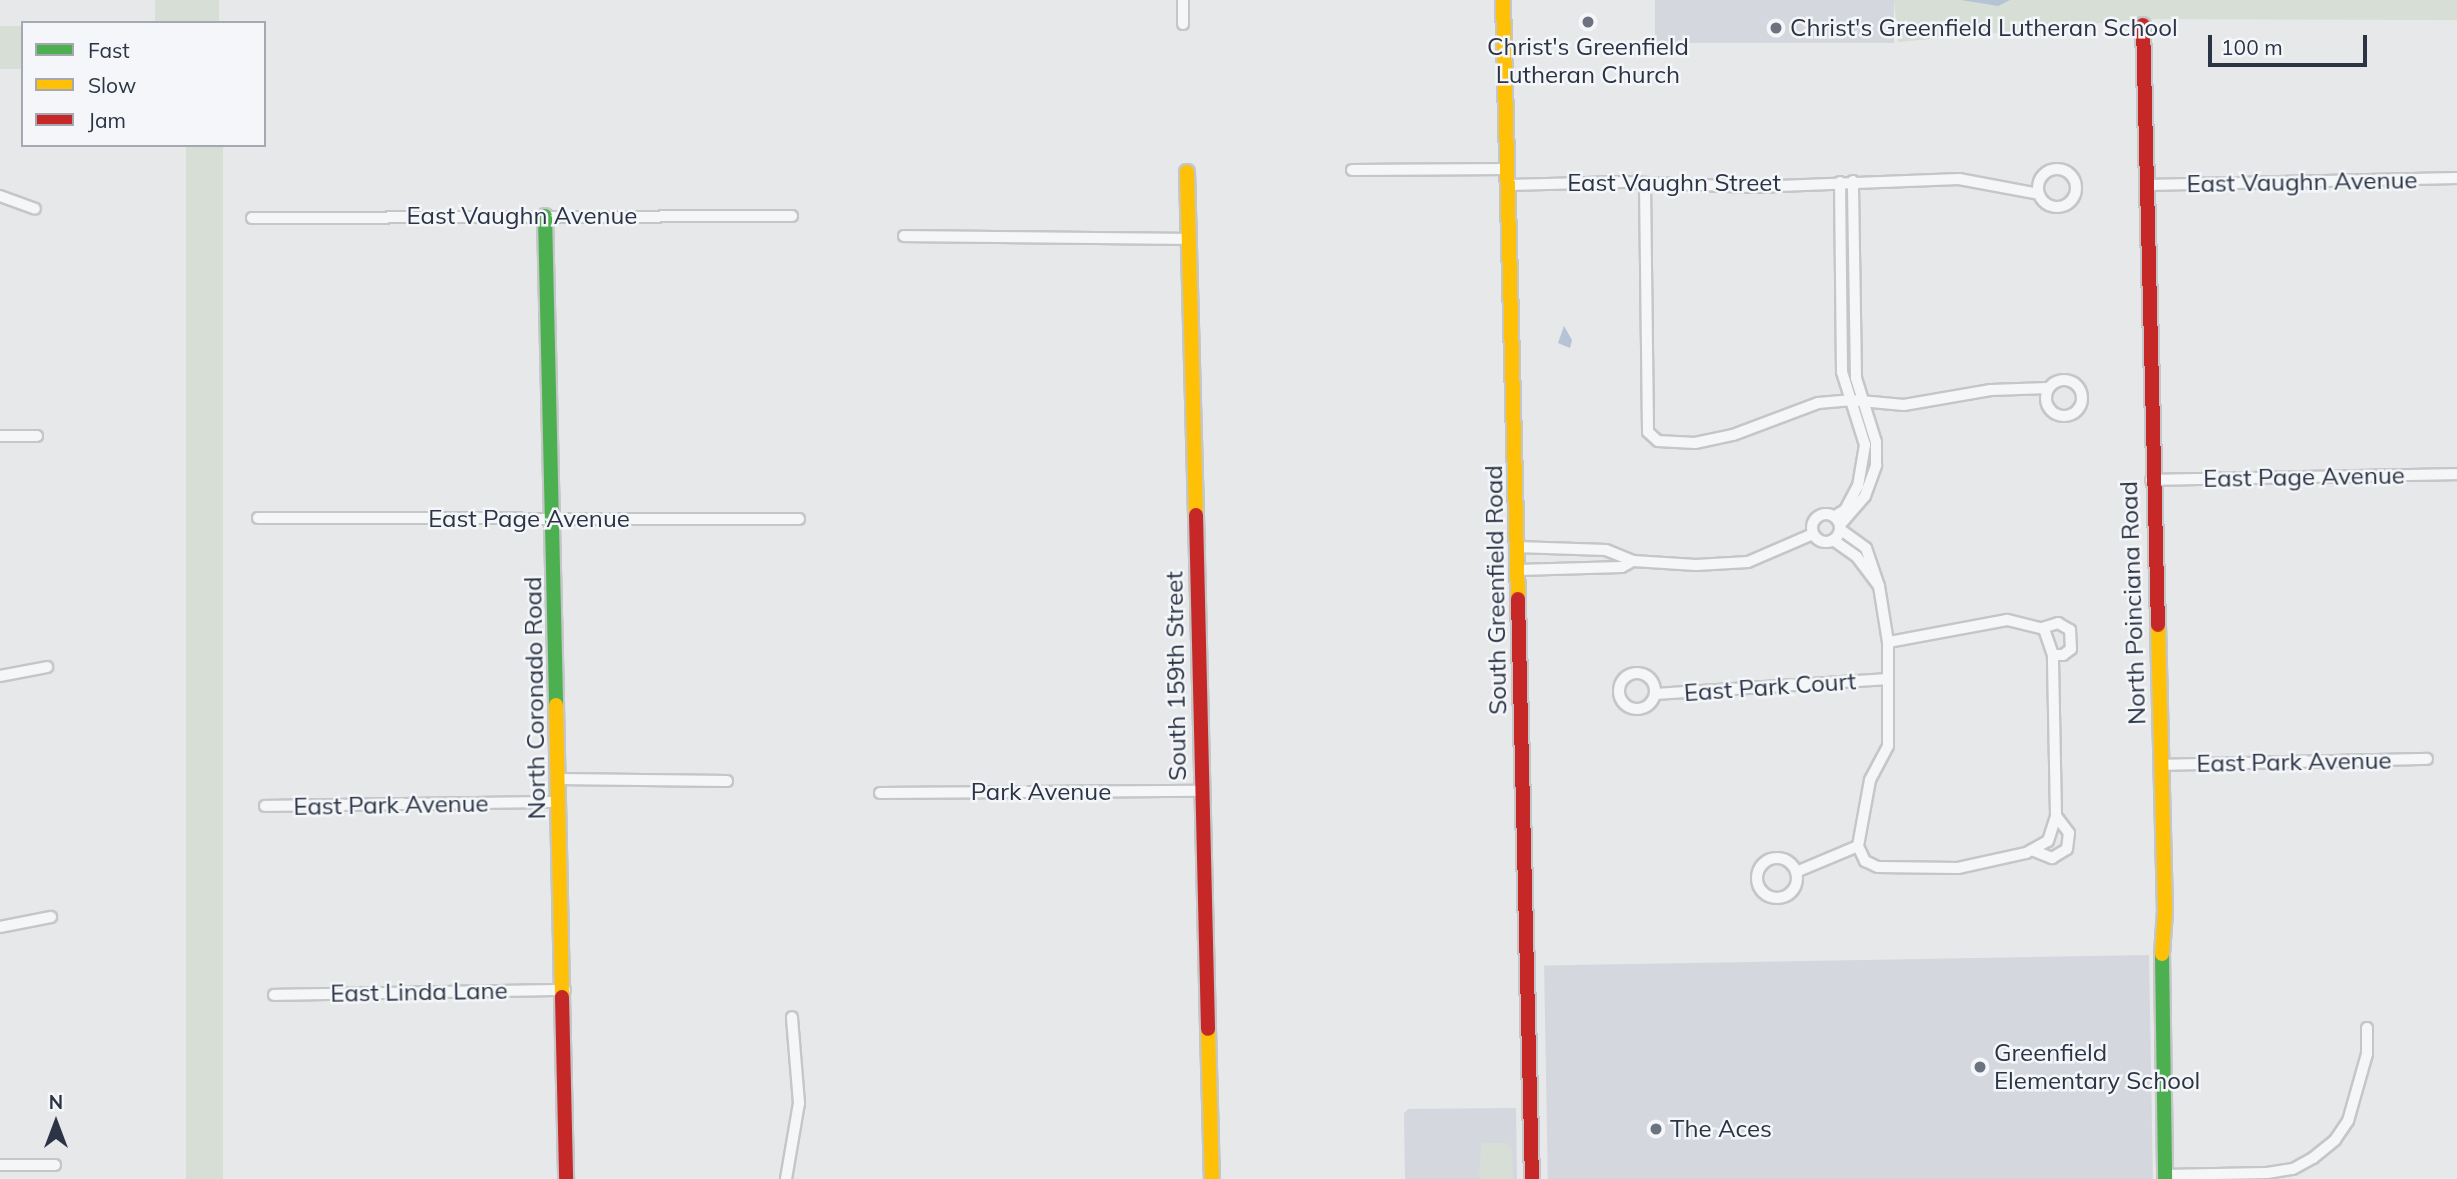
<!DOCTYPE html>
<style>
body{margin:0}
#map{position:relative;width:2457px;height:1179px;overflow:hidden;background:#e6e8ea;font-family:Mulish,sans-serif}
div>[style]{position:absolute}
.built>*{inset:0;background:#d4d7dd;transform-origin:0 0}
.green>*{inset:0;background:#d6ded6;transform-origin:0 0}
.water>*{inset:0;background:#b4c4d5}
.roads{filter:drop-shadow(2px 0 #c4c6c8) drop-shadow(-2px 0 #c4c6c8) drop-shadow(0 2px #c4c6c8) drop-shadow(0 -2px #c4c6c8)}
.street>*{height:10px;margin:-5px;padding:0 5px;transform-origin:5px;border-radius:5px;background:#f5f6f7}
.street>.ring{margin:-5px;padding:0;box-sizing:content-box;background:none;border:10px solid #f5f6f7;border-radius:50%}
.fast>*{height:14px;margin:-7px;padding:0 7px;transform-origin:7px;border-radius:7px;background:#4caf50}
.slow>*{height:14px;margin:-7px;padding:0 7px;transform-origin:7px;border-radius:7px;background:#ffc107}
.jam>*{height:14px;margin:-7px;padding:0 7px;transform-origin:7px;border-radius:7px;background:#c62828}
.dots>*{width:19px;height:19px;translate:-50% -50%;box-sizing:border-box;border:4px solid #f4f6f9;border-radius:50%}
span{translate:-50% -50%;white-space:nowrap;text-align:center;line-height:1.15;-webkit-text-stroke:5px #f4f6f9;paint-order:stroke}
.poi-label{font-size:24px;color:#2b3445}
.left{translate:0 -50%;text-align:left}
.street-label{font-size:24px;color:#2b3445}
.legend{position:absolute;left:21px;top:21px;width:245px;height:126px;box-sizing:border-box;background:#f4f6f9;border:2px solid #a4a8b1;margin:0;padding:9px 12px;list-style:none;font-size:21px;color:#2b3445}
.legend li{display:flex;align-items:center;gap:14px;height:35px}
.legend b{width:35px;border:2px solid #a4a8b1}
.north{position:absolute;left:21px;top:1088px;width:70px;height:70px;-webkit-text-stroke:5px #f4f6f9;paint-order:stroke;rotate:0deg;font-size:19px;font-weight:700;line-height:28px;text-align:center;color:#2b3445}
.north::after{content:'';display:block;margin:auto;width:24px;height:32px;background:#2b3445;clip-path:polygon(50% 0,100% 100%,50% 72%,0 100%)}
.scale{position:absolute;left:2208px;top:35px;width:159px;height:32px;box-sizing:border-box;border:4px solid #2b3445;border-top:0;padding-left:9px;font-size:21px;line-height:24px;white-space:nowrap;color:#2b3445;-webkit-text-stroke:5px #f4f6f9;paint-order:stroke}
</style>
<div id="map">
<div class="built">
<div style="left:1655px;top:0;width:239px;height:43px"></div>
<div style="left:2149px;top:955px;width:224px;height:605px;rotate:89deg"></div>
<div style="clip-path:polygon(1516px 1108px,1517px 1179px,1405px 1179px,1404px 1113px,1408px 1109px)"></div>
</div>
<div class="green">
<div style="left:155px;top:0;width:64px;height:23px"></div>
<div style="clip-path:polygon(1894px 0,2457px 0,2457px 20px,2142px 19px,1898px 42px)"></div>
<div style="left:0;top:26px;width:23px;height:43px"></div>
<div style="left:186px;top:145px;width:37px;height:1034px"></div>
<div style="clip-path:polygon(1481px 1143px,1506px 1143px,1512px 1149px,1513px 1179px,1479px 1179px)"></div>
</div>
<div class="water">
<div style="clip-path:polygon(1961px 0,2010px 0,1998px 6px)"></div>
<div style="clip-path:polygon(1564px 326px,1572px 340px,1570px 348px,1558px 343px)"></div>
</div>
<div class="roads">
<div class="street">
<div style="left:1183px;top:0;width:24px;rotate:90deg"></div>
<div class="ring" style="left:2038px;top:169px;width:28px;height:28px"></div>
<div style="left:1352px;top:170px;width:156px;rotate:-0.4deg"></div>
<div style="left:1645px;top:184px;width:248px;rotate:89.3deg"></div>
<div style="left:1648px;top:432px;width:13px;rotate:42deg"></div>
<div style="left:1658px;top:441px;width:37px;rotate:3deg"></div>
<div style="left:1695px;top:443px;width:39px;rotate:-12deg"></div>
<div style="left:1733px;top:435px;width:91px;rotate:-20.6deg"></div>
<div style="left:1818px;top:403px;width:32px;rotate:-5deg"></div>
<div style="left:1850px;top:400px;width:54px;rotate:5.3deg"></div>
<div style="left:1904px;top:405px;width:88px;rotate:-9.8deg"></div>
<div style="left:1991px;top:390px;width:57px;rotate:-2deg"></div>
<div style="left:1508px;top:185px;width:116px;rotate:-1.5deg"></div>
<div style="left:1624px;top:182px;width:129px;rotate:2.2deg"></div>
<div style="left:1753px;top:187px;width:206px;rotate:-2.2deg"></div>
<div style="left:1959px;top:179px;width:81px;rotate:10.6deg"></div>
<div style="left:2147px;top:185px;width:310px;rotate:-1.3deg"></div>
<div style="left:0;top:196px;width:37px;rotate:20deg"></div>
<div style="left:252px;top:218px;width:540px;rotate:-0.21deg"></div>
<div style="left:904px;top:236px;width:284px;rotate:0.6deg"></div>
<div class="ring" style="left:2046px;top:380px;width:26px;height:26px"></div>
<div style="left:0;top:436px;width:37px"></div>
<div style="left:2151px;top:480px;width:306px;rotate:-1.1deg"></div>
<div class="ring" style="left:1812px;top:514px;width:18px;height:18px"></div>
<div style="left:1835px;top:516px;width:12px;rotate:-31deg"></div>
<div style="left:1845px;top:510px;width:27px;rotate:-62deg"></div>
<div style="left:1858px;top:486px;width:42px;rotate:-80.3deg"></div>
<div style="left:1865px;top:445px;width:77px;rotate:-107.5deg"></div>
<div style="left:1842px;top:372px;width:190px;rotate:-90.6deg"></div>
<div style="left:258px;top:518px;width:541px;rotate:0.11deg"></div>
<div style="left:1840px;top:525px;width:38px;rotate:-49deg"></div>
<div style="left:1865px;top:496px;width:33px;rotate:-70deg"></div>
<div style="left:1876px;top:465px;width:23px;rotate:-90deg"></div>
<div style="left:1876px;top:442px;width:67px;rotate:-107.4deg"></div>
<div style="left:1856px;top:378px;width:197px;rotate:-90.9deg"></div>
<div style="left:1833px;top:540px;width:29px;rotate:35deg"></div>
<div style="left:1857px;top:557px;width:36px;rotate:53deg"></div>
<div style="left:1879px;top:586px;width:40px;rotate:-108.9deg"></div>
<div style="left:1866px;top:548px;width:32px;rotate:-144deg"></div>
<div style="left:1517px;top:547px;width:89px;rotate:1.9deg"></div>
<div style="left:1606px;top:550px;width:29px;rotate:22deg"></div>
<div style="left:1633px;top:561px;width:63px;rotate:3.6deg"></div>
<div style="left:1696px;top:565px;width:52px;rotate:-3.3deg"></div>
<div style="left:1748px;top:562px;width:71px;rotate:-23.3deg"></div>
<div style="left:1518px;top:570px;width:104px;rotate:-1.7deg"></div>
<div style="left:1622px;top:567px;width:13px;rotate:-29deg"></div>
<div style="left:1879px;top:586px;width:57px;rotate:80.9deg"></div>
<div style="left:1888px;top:642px;width:104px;rotate:90deg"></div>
<div style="left:1888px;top:746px;width:38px;rotate:118deg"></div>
<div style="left:1870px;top:780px;width:67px;rotate:100.3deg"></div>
<div style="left:1858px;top:846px;width:17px;rotate:65deg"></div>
<div style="left:1865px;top:861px;width:14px;rotate:25deg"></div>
<div style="left:1878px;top:867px;width:80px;rotate:0.7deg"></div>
<div style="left:1958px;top:868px;width:70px;rotate:-12.4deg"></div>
<div style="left:2026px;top:853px;width:25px;rotate:-29deg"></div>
<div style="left:2048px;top:841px;width:26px;rotate:-72deg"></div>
<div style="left:2056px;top:816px;width:161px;rotate:-91.1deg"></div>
<div style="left:2053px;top:655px;width:28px;rotate:-109deg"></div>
<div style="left:2044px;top:629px;width:38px;rotate:-166deg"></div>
<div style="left:2007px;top:620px;width:121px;rotate:169.5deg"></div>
<div style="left:2042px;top:628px;width:17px;rotate:-17deg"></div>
<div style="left:2058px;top:623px;width:14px;rotate:30deg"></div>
<div style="left:2070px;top:630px;width:19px;rotate:87deg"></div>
<div style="left:2071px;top:649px;width:10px;rotate:143deg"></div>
<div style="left:2063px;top:655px;width:10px;rotate:180deg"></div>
<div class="ring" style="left:1619px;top:673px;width:26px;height:26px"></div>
<div style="left:0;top:676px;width:48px;rotate:-10.8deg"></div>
<div style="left:1655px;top:694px;width:230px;rotate:-3.7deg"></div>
<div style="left:2161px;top:765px;width:266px;rotate:-1.3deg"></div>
<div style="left:558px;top:779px;width:169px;rotate:0.7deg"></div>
<div style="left:880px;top:793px;width:322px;rotate:-0.4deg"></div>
<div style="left:265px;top:806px;width:294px;rotate:-0.8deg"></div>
<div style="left:2032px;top:850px;width:22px;rotate:22deg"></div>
<div style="left:2052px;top:858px;width:17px;rotate:-31deg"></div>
<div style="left:2067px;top:849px;width:16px;rotate:-83deg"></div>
<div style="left:2069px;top:833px;width:21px;rotate:-127deg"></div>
<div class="ring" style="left:1757px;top:858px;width:30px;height:30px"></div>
<div style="left:1796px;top:872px;width:67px;rotate:-22.8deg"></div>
<div style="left:0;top:927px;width:52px;rotate:-11.1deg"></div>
<div style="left:274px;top:995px;width:291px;rotate:-1deg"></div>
<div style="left:0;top:1165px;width:55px"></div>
<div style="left:2164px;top:1175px;width:103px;rotate:-1.1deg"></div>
<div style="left:2267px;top:1173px;width:26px;rotate:-9deg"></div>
<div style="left:2293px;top:1169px;width:23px;rotate:-29deg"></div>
<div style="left:2313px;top:1158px;width:28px;rotate:-39deg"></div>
<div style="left:2335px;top:1140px;width:23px;rotate:-56deg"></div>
<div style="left:2348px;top:1121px;width:70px;rotate:-74.2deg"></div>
<div style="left:2367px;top:1054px;width:26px;rotate:-90deg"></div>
<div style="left:786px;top:1179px;width:77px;rotate:-80.3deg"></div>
<div style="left:799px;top:1103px;width:86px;rotate:-94.7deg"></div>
</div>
<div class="fast">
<div style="left:545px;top:216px;width:489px;rotate:88.7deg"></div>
<div style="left:2162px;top:954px;width:225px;rotate:89.2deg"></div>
</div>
<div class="slow">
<div style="left:1503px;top:0;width:599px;rotate:88.57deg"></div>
<div style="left:1187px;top:172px;width:343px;rotate:88.5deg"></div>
<div style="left:2158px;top:625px;width:286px;rotate:88.6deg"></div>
<div style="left:2165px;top:911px;width:43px;rotate:94deg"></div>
<div style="left:556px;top:705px;width:292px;rotate:88.8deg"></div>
<div style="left:1208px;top:1029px;width:150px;rotate:88.5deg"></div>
</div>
<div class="jam">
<div style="left:2143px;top:25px;width:600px;rotate:88.57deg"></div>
<div style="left:1196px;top:515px;width:514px;rotate:88.66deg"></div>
<div style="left:1518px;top:599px;width:580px;rotate:88.62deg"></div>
<div style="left:562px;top:997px;width:182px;rotate:88.7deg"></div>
</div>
</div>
<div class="dots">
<div style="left:1588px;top:22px;background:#6c737f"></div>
<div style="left:1776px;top:28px;background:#6c737f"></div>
<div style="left:1980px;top:1067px;background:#6c737f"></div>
<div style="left:1656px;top:1129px;background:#6c737f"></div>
</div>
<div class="poi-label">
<span class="left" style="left:1790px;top:28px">Christ's Greenfield Lutheran School</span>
<span style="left:1588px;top:61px">Christ's Greenfield<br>Lutheran Church</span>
<span class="left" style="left:1994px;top:1067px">Greenfield<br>Elementary School</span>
<span class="left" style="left:1670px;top:1129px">The Aces</span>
</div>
<div class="street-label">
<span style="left:2302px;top:182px;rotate:-1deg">East Vaughn Avenue</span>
<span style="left:1674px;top:183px">East Vaughn Street</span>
<span style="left:522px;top:216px">East Vaughn Avenue</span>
<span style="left:2304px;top:477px;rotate:-1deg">East Page Avenue</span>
<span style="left:529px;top:519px">East Page Avenue</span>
<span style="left:1496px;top:590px;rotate:-91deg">South Greenfield Road</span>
<span style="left:2133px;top:603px;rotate:-92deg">North Poinciana Road</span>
<span style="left:1176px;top:676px;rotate:-91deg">South 159th Street</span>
<span style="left:1770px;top:687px;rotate:-4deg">East Park Court</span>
<span style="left:535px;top:698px;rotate:-91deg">North Coronado Road</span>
<span style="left:2294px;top:762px;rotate:-1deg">East Park Avenue</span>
<span style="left:1041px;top:792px">Park Avenue</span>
<span style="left:391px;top:805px;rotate:-1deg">East Park Avenue</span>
<span style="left:419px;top:992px;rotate:-1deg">East Linda Lane</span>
</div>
<ul class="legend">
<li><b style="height:9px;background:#4caf50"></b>Fast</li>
<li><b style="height:9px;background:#ffc107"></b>Slow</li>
<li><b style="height:9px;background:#c62828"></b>Jam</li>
</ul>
<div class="north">N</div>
<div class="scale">100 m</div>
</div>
